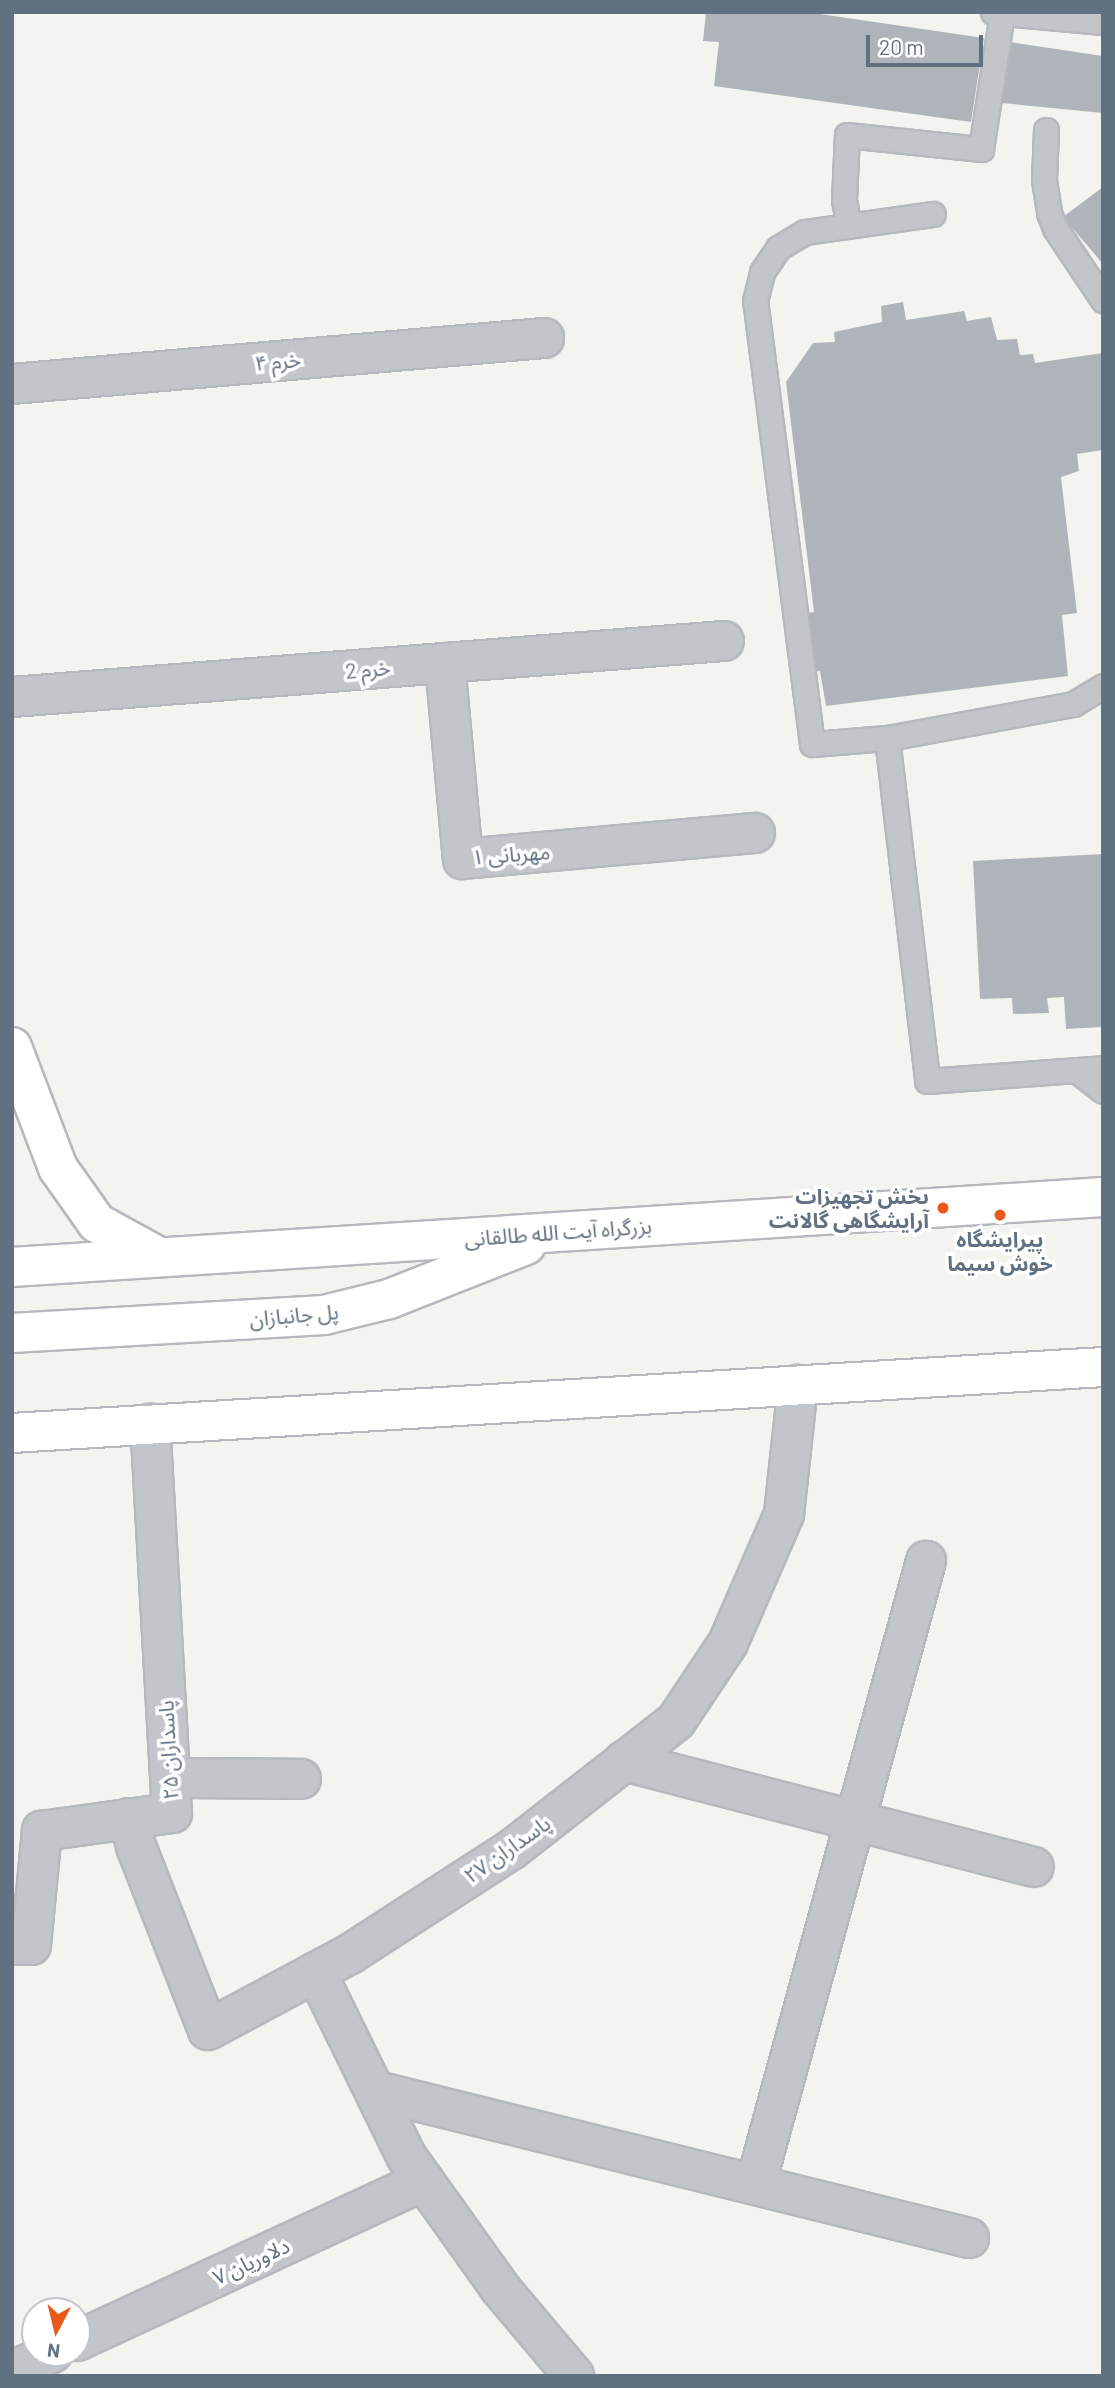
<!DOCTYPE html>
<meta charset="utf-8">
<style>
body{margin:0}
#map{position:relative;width:1115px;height:2388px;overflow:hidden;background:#f3f4ef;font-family:Barlow,"Noto Sans Arabic",sans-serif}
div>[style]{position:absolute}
.building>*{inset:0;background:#aeb4b9}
.roads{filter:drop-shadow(2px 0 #b5b9bd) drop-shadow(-2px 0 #b5b9bd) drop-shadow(0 2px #b5b9bd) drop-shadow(0 -2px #b5b9bd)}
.lane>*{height:23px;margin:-11.5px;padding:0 11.5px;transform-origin:11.5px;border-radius:11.5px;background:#c3c6c9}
.street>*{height:38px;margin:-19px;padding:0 19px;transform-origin:19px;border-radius:19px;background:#c3c6c9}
.secondary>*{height:38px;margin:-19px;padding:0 19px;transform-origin:19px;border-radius:19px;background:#fff}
.highway>*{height:38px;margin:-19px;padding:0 19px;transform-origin:19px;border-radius:19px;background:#fff}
.dots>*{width:19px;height:19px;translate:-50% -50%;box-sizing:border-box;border:4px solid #fff;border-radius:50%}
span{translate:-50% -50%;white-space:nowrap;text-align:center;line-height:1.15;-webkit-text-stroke:7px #fff;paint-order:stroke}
.street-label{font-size:21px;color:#617181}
.poi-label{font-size:21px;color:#617181;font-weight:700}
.right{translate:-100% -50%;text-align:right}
.frame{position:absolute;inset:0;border:14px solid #617181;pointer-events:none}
.north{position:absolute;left:21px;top:2297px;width:70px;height:70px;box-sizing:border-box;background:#fff;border:2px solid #c0c6cd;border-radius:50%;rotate:187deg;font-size:19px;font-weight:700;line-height:28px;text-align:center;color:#617181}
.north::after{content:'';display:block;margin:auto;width:24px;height:32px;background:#e95919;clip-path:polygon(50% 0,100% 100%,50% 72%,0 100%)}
.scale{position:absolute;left:866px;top:35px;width:117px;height:32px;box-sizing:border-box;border:4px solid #617181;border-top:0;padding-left:9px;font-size:21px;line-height:24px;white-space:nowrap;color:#617181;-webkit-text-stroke:5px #fff;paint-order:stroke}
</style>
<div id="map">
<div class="building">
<div style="clip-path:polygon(706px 12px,806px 12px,984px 38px,971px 122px,714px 86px,719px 42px,703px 41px)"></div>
<div style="clip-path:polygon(1010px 42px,1103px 56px,1103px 113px,1002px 103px)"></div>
<div style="clip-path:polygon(1103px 187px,1103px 264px,1063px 217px)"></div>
<div style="clip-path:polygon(903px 302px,906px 320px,964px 311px,967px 321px,991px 317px,997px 340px,1017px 339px,1020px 355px,1033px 354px,1035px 363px,1103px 353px,1103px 450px,1077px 454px,1079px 471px,1061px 477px,1077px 613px,1062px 615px,1068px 676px,826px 706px,820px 671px,793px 674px,784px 617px,814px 612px,786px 382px,813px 343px,835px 342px,834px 332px,882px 322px,881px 306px)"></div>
<div style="clip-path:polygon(1103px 854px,1103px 1027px,1066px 1029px,1064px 997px,1047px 998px,1049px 1013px,1013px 1014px,1012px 998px,980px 999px,973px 861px)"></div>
</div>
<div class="roads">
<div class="lane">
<div style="left:993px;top:12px;width:110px;rotate:5.2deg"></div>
<div style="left:1046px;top:130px;width:50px;rotate:92.3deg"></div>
<div style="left:1044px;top:180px;width:33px;rotate:81deg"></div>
<div style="left:1049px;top:213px;width:16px;rotate:68deg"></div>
<div style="left:1055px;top:228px;width:87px;rotate:56.3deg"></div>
<div style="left:849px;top:226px;width:26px;rotate:-101deg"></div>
<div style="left:844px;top:200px;width:65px;rotate:-87.4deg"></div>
<div style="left:847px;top:135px;width:135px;rotate:6deg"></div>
<div style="left:981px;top:149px;width:138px;rotate:-81.2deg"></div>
<div style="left:1103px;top:686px;width:35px;rotate:149deg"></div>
<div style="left:1073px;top:704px;width:189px;rotate:169.6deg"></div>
<div style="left:887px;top:738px;width:345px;rotate:83.3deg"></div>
<div style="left:927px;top:1081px;width:176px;rotate:-4.2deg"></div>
<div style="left:887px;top:738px;width:75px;rotate:175.4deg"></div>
<div style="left:812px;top:744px;width:447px;rotate:-97.3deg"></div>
<div style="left:755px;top:301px;width:30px;rotate:-76deg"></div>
<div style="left:762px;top:272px;width:29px;rotate:-56deg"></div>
<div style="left:778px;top:248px;width:31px;rotate:-31deg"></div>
<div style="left:805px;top:232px;width:129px;rotate:-8deg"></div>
<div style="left:1076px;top:1070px;width:34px;rotate:38deg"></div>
</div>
<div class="street">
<div style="left:12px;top:384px;width:534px;rotate:-4.94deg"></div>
<div style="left:445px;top:663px;width:197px;rotate:84.8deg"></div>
<div style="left:463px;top:859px;width:293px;rotate:-5.1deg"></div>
<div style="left:12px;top:697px;width:714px;rotate:-4.5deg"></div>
<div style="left:624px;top:1761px;width:423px;rotate:14.5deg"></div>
<div style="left:170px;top:1778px;width:131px;rotate:0.4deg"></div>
<div style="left:129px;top:1818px;width:32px;rotate:76deg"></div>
<div style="left:137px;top:1849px;width:194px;rotate:68.6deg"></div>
<div style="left:208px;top:2030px;width:161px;rotate:-28.2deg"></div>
<div style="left:350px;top:1954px;width:192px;rotate:-32.9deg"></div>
<div style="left:511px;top:1850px;width:209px;rotate:-38deg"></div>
<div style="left:676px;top:1721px;width:94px;rotate:-56.3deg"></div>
<div style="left:728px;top:1643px;width:141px;rotate:-66.5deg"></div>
<div style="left:784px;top:1514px;width:130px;rotate:-83.8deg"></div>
<div style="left:12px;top:1945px;width:19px"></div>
<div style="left:31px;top:1945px;width:115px;rotate:-84.5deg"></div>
<div style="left:42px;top:1831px;width:131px;rotate:-7.9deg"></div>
<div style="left:172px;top:1813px;width:390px;rotate:-93.2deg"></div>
<div style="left:316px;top:1972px;width:205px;rotate:63.9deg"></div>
<div style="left:406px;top:2156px;width:162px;rotate:54.5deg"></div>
<div style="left:500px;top:2288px;width:115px;rotate:49.9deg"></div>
<div style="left:376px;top:2091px;width:611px;rotate:13.92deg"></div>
<div style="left:756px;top:2183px;width:645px;rotate:-74.71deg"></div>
<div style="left:77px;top:2341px;width:382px;rotate:-24.8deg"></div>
<div style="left:12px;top:2371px;width:44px;rotate:-24.2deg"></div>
</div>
<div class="secondary">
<div style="left:12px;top:1047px;width:129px;rotate:69.2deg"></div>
<div style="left:58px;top:1168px;width:67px;rotate:54.7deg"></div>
<div style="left:97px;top:1223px;width:71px;rotate:28.7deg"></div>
</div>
<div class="highway">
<div style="left:12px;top:1267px;width:1093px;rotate:-3.67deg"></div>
<div style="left:12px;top:1333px;width:313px;rotate:-3.3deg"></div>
<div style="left:324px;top:1315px;width:67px;rotate:-13.8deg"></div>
<div style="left:389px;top:1299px;width:147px;rotate:-21.5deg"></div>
<div style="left:12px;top:1433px;width:1093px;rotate:-3.46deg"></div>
</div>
</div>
<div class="dots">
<div style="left:943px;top:1208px;background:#e95919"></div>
<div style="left:1000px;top:1215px;background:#e95919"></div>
</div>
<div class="street-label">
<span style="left:278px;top:361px;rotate:-5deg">خرم ۴</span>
<span style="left:368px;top:669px;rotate:-5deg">خرم 2</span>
<span style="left:511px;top:854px;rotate:-4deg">مهربانی ۱</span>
<span style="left:558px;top:1232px;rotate:-4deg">بزرگراه آیت الله طالقانی</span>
<span style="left:294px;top:1315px;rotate:-5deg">پل جانبازان</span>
<span style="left:168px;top:1750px;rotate:-93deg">پاسداران ۲۵</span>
<span style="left:507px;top:1849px;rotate:-35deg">پاسداران ۲۷</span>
<span style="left:251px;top:2261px;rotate:-25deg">دلاوریان ۷</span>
</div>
<div class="poi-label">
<span class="right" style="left:929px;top:1208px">پخش تجهیزات<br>آرایشگاهی گالانت</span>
<span style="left:1000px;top:1251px">پیرایشگاه<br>خوش سیما</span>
</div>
<div class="frame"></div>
<div class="north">N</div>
<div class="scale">20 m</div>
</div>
